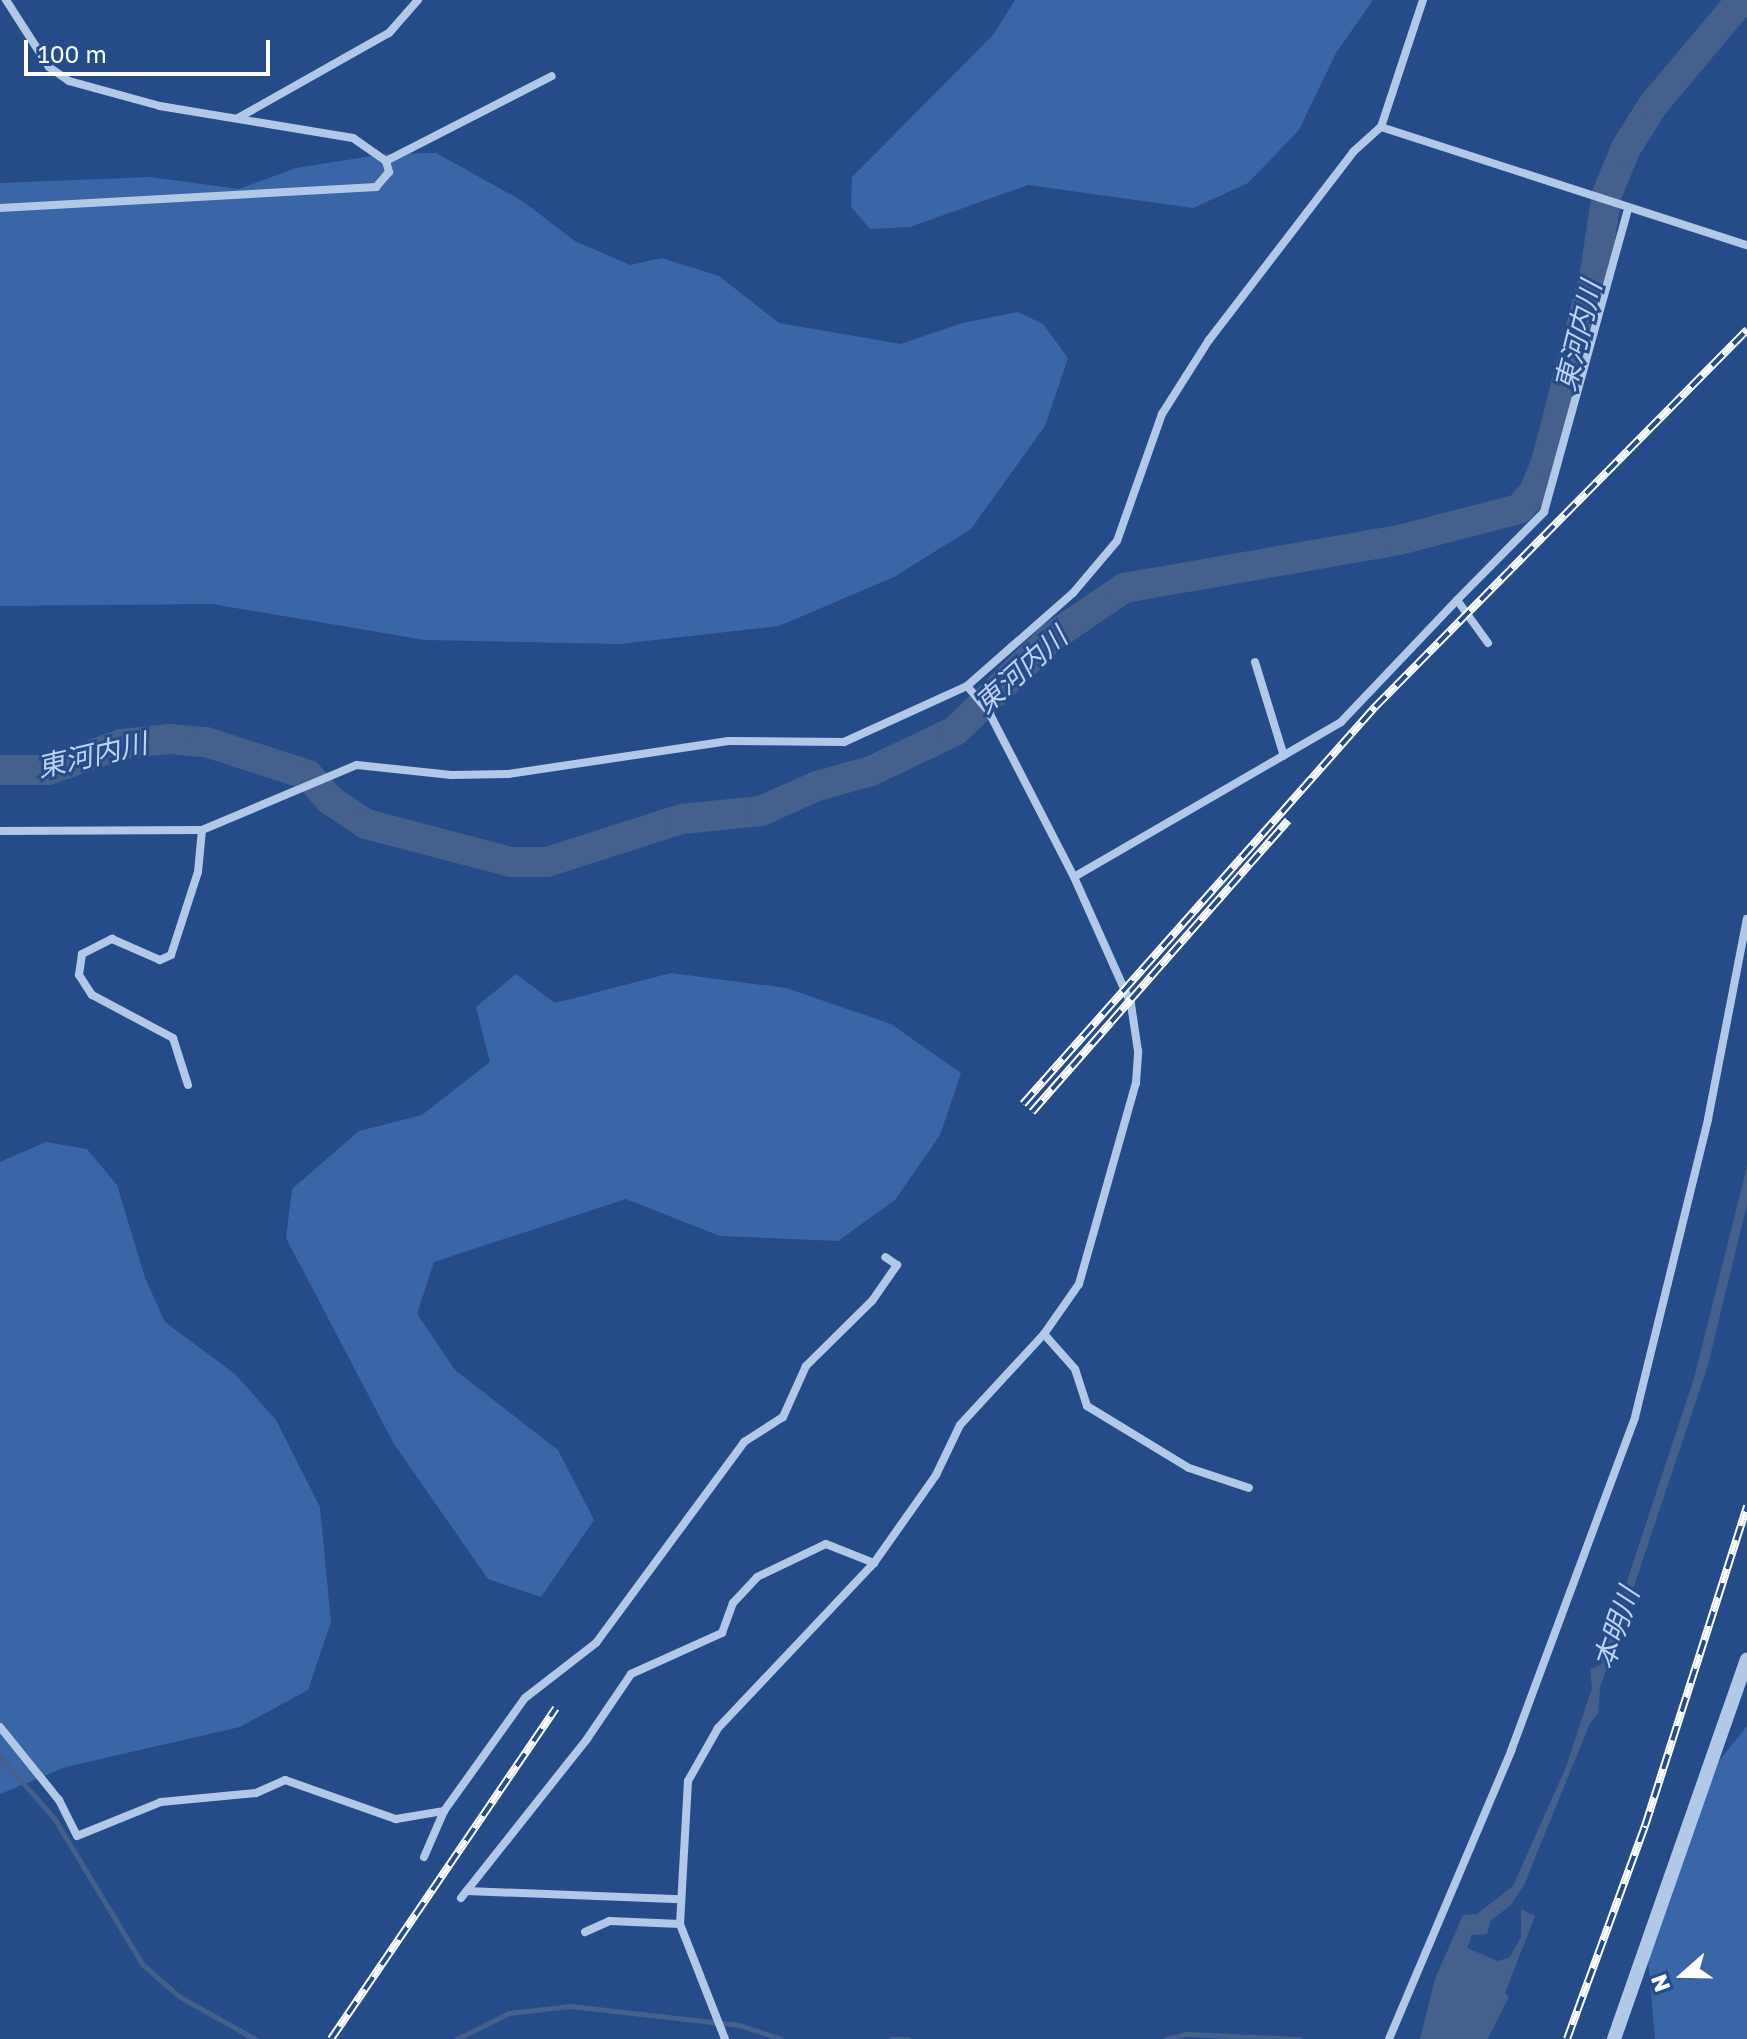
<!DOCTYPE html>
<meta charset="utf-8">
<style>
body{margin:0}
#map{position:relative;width:1747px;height:2039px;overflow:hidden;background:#254c89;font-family:"Golos Text","Noto Sans JP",sans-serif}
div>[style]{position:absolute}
.green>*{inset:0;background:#3a65a6}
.water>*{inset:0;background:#45608c}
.stream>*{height:5px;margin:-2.5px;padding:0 2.5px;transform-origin:2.5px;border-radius:2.5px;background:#45608c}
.river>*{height:30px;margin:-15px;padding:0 15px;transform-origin:15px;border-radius:15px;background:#45608c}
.minor>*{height:8px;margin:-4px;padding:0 4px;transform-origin:4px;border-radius:4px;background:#b2c8e9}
.tertiary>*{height:14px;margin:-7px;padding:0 7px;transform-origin:7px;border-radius:7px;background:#b2c8e9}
.rail>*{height:8px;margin-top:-4px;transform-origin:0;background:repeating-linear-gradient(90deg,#254c89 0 15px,#fff 0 30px);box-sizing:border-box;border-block:2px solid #fff}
span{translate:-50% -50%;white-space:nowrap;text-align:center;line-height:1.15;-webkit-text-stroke:6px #254c89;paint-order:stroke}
.water-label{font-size:28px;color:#bed2f1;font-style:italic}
.north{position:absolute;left:1643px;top:1935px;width:80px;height:80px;-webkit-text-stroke:6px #254c89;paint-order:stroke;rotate:250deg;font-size:22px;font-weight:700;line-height:32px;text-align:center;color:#fff}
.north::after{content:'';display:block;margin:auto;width:28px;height:36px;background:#fff;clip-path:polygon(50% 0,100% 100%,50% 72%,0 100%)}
.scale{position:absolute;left:24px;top:40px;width:246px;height:36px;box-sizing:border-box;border:4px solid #fff;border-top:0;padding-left:10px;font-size:24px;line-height:28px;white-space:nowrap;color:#fff;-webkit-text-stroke:6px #254c89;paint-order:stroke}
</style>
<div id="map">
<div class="green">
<div style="clip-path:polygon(1015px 0,1373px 0,1336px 53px,1299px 130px,1248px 183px,1193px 208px,1028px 185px,910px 227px,870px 229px,851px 207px,852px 177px,993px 35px)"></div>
<div style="clip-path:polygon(436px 153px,521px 200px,575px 241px,630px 265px,662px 258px,719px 276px,779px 323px,901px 344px,962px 323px,1018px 312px,1043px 324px,1068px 358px,1045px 426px,971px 529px,894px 577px,779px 626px,619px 644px,425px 640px,212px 604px,0 606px,0 183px,150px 177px,239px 189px,296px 168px,385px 154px)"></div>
<div style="clip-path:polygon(671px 973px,786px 988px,891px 1024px,961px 1073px,940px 1135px,895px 1200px,838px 1241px,720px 1236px,626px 1199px,434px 1262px,417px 1314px,455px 1370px,558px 1450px,594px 1520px,541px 1597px,488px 1579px,394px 1444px,286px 1238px,292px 1189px,359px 1131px,422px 1115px,490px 1062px,476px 1007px,516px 974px,555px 1003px)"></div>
<div style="clip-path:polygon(46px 1142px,87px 1149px,117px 1185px,145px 1278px,165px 1322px,235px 1374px,276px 1420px,320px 1507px,331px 1622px,308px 1690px,240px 1727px,66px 1767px,0 1794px,0 1162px)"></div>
<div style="clip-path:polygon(1747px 1726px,1747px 2039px,1655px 2039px,1648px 1959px,1714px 1767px)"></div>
</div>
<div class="water">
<div style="clip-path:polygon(1747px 1166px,1747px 1204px,1708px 1365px,1600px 1688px,1598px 1714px,1590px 1723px,1524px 1885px,1510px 1906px,1491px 1920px,1487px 1934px,1472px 1935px,1467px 1948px,1498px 1961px,1510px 1957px,1521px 1937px,1521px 1909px,1535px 1916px,1505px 1993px,1509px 1997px,1488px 2039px,1420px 2039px,1435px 1979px,1463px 1915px,1477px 1914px,1513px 1886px,1566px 1767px,1592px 1688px,1590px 1669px,1599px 1666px,1694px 1378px)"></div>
</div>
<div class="stream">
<div style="left:0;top:1757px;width:81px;rotate:48.5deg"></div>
<div style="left:54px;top:1818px;width:170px;rotate:58.9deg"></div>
<div style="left:142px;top:1964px;width:50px;rotate:41deg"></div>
<div style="left:180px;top:1997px;width:86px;rotate:29.2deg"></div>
<div style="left:457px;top:2039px;width:58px;rotate:-26.6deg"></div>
<div style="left:509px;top:2013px;width:61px;rotate:-6.5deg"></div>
<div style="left:570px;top:2006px;width:170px;rotate:6.4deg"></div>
<div style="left:739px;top:2025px;width:44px;rotate:18.4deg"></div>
<div style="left:892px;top:2039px;width:16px"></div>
<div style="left:1166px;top:2039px;width:21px;rotate:-14deg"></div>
<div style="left:1186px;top:2034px;width:113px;rotate:2.5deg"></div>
</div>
<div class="river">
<div style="left:0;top:770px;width:48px"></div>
<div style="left:48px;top:770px;width:78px;rotate:-19.4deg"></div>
<div style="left:122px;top:744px;width:47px;rotate:-6.1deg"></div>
<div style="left:169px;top:739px;width:37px;rotate:5deg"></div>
<div style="left:206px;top:742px;width:107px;rotate:17.9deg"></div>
<div style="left:308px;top:775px;width:33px;rotate:49deg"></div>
<div style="left:330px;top:800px;width:43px;rotate:33.7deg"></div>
<div style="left:366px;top:824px;width:150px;rotate:14.7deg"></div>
<div style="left:511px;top:862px;width:36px"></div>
<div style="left:547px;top:862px;width:142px;rotate:-17.7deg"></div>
<div style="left:682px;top:819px;width:79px;rotate:-5.8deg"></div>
<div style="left:761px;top:811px;width:61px;rotate:-24.1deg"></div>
<div style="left:817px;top:786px;width:56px;rotate:-15.5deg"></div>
<div style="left:871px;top:771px;width:93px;rotate:-25.5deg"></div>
<div style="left:955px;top:731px;width:135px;rotate:-44.1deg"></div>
<div style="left:1052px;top:637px;width:87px;rotate:-34.2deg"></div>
<div style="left:1124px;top:588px;width:279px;rotate:-9.9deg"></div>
<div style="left:1399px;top:540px;width:124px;rotate:-14.5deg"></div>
<div style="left:1519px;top:509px;width:23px;rotate:-49deg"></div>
<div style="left:1534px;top:492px;width:31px;rotate:-68deg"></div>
<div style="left:1546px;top:463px;width:197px;rotate:-75.6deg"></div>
<div style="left:1595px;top:272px;width:79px;rotate:-81.3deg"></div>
<div style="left:1607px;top:194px;width:50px;rotate:-67.6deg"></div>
<div style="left:1626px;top:148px;width:51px;rotate:-57.9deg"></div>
<div style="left:1653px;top:105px;width:137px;rotate:-50deg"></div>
</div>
<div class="minor">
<div style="left:238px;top:118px;width:173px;rotate:-29.4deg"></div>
<div style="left:389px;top:33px;width:44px;rotate:-48.7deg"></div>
<div style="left:1381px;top:127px;width:385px;rotate:17.9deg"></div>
<div style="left:386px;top:161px;width:186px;rotate:-27.1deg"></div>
<div style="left:0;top:208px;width:377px;rotate:-3.2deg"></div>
<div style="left:376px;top:187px;width:20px;rotate:-49deg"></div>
<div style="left:389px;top:172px;width:11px;rotate:-105deg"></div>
<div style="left:386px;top:161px;width:40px;rotate:-145.1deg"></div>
<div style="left:353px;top:138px;width:196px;rotate:-170.6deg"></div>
<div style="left:160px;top:106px;width:94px;rotate:-164.6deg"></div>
<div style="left:69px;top:81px;width:24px;rotate:-145deg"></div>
<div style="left:49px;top:67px;width:80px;rotate:-122.7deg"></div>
<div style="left:1457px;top:600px;width:124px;rotate:-45.3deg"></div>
<div style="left:1544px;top:512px;width:314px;rotate:-74.5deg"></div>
<div style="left:1255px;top:662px;width:98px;rotate:72.9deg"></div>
<div style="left:0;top:831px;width:202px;rotate:-0.3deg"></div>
<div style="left:202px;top:830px;width:168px;rotate:-22.8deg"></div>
<div style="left:357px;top:765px;width:95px;rotate:6.1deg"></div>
<div style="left:451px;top:775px;width:57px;rotate:-1deg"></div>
<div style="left:508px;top:774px;width:223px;rotate:-8.5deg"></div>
<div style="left:729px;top:741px;width:115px;rotate:0.5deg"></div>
<div style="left:844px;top:742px;width:135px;rotate:-24.5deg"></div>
<div style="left:967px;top:686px;width:141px;rotate:-41.3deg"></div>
<div style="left:1073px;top:593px;width:68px;rotate:-49.8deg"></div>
<div style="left:1117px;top:541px;width:135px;rotate:-70.5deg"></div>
<div style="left:1162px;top:414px;width:88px;rotate:-57.6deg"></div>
<div style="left:1209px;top:340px;width:237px;rotate:-52.5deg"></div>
<div style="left:1353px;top:152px;width:38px;rotate:-42deg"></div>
<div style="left:1381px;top:127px;width:134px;rotate:-71.7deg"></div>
<div style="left:1074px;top:877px;width:309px;rotate:-30.1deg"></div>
<div style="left:1341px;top:722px;width:168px;rotate:-46.4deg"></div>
<div style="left:1457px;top:600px;width:53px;rotate:54.2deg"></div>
<div style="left:188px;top:1085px;width:49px;rotate:-107.7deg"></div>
<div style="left:173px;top:1038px;width:92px;rotate:-152deg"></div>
<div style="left:92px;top:995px;width:24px;rotate:-123deg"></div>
<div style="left:79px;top:975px;width:21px;rotate:-82deg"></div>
<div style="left:82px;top:954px;width:34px;rotate:-27deg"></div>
<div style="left:112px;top:939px;width:52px;rotate:23.6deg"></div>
<div style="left:160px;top:960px;width:12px;rotate:-24deg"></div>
<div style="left:171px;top:955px;width:87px;rotate:-72deg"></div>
<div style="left:198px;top:872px;width:42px;rotate:-84.6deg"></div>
<div style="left:1044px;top:1334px;width:47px;rotate:48.5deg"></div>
<div style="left:1075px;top:1369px;width:39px;rotate:72deg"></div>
<div style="left:1087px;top:1406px;width:119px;rotate:31.3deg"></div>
<div style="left:1189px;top:1468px;width:63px;rotate:18.4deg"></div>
<div style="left:0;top:1727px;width:94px;rotate:51.1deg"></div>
<div style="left:59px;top:1800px;width:40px;rotate:63.4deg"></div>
<div style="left:77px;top:1836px;width:91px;rotate:-22deg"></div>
<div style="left:161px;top:1802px;width:95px;rotate:-5.4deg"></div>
<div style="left:256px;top:1793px;width:32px;rotate:-24deg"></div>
<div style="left:285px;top:1780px;width:118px;rotate:19.4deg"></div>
<div style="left:396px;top:1819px;width:49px;rotate:-9.5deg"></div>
<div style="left:444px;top:1811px;width:139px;rotate:-54.4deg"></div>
<div style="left:525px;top:1698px;width:90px;rotate:-37.8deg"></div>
<div style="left:596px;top:1643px;width:250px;rotate:-53.6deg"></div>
<div style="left:744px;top:1442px;width:46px;rotate:-32.7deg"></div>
<div style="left:783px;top:1417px;width:56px;rotate:-65.7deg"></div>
<div style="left:806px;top:1366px;width:93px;rotate:-44.6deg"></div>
<div style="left:872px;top:1301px;width:44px;rotate:-55.2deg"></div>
<div style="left:897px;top:1265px;width:14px;rotate:-146deg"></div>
<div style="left:424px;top:1857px;width:50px;rotate:-66.5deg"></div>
<div style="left:467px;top:1891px;width:213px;rotate:2.2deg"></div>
<div style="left:461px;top:1898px;width:203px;rotate:-51.6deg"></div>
<div style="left:587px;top:1739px;width:78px;rotate:-55.9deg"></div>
<div style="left:631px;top:1674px;width:100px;rotate:-24.3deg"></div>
<div style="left:722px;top:1633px;width:32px;rotate:-70deg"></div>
<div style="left:733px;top:1603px;width:35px;rotate:-47deg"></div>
<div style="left:757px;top:1577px;width:76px;rotate:-25.6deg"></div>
<div style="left:826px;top:1544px;width:52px;rotate:21.6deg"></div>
<div style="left:585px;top:1932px;width:27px;rotate:-24deg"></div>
<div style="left:610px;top:1921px;width:70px;rotate:2.5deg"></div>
<div style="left:725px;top:2039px;width:123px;rotate:-111.4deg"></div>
<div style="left:680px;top:1924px;width:143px;rotate:-86.8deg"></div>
<div style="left:688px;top:1781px;width:61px;rotate:-60.5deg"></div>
<div style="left:718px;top:1728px;width:227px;rotate:-46.6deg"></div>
<div style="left:874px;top:1563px;width:108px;rotate:-54.8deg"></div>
<div style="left:936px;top:1475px;width:55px;rotate:-64.4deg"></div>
<div style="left:960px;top:1425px;width:124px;rotate:-47.3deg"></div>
<div style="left:1044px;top:1334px;width:61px;rotate:-55deg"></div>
<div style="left:1079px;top:1284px;width:209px;rotate:-74.2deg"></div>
<div style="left:1136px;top:1083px;width:32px;rotate:-86deg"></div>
<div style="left:1138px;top:1051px;width:48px;rotate:-98.5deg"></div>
<div style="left:1131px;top:1004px;width:139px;rotate:-114.2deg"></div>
<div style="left:1074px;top:877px;width:186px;rotate:-117.3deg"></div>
<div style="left:989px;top:712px;width:34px;rotate:-130deg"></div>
<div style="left:1389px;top:2039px;width:313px;rotate:-67deg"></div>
<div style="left:1511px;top:1751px;width:356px;rotate:-69.6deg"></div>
<div style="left:1635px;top:1417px;width:307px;rotate:-76.2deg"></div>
<div style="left:1708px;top:1119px;width:204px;rotate:-79deg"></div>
</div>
<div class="tertiary">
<div style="left:1614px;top:2039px;width:402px;rotate:-70.7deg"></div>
</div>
<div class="rail">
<div style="left:1023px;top:1104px;width:531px;rotate:-48.44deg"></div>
<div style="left:1375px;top:707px;width:530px;rotate:-45.38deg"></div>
<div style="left:1032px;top:1112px;width:388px;rotate:-48.7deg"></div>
<div style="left:331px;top:2039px;width:400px;rotate:-55.8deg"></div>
<div style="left:1567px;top:2039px;width:227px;rotate:-69.9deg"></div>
<div style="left:1645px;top:1826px;width:336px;rotate:-72.3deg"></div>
</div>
<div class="water-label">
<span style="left:1578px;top:336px;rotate:-76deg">東河内川</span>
<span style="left:1021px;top:670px;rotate:-42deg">東河内川</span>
<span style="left:92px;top:755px;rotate:-13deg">東河内川</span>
<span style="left:1616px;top:1628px;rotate:-71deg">本明川</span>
</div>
<div class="north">N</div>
<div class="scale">100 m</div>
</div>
